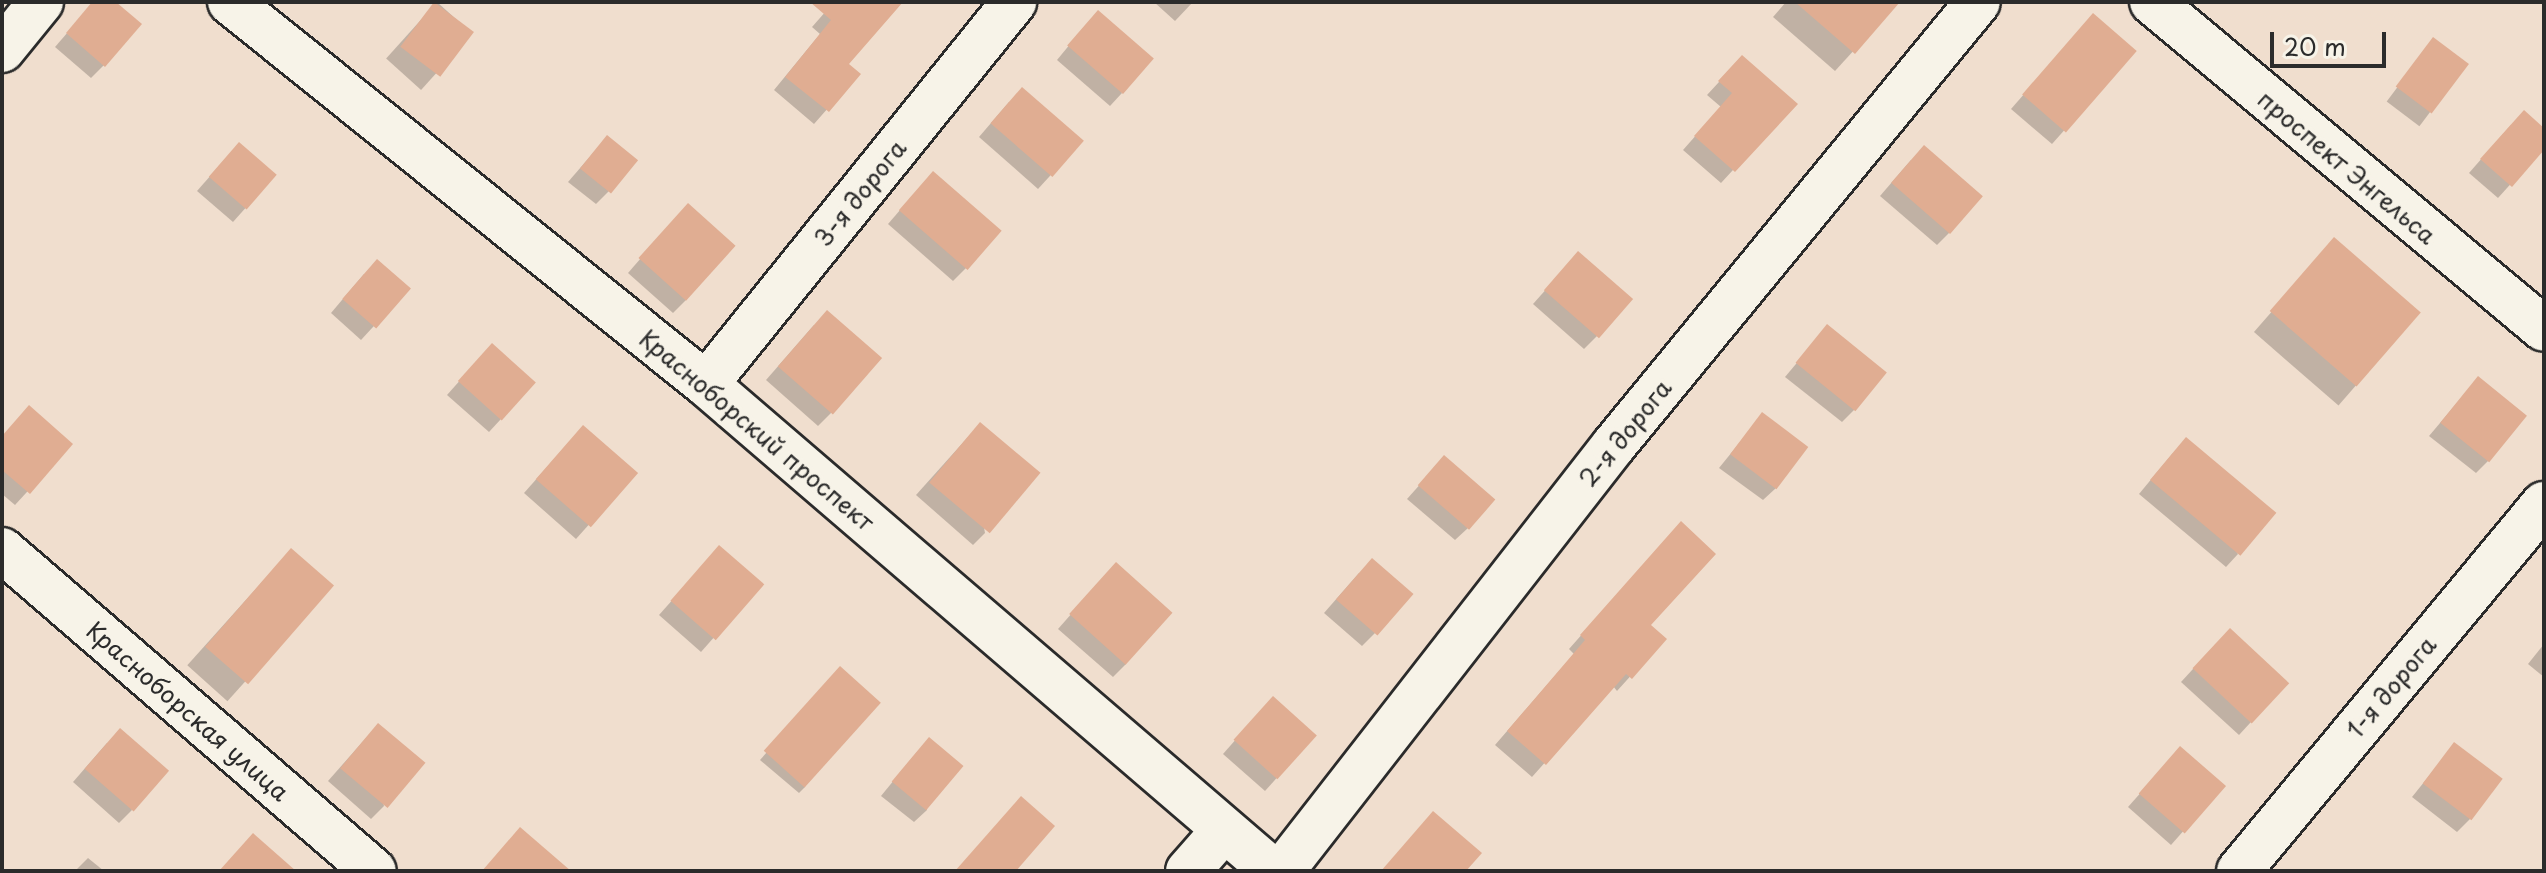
<!DOCTYPE html>
<meta charset="utf-8">
<style>
body{margin:0}
#map{position:relative;width:2546px;height:873px;overflow:hidden;background:#f0dece;font-family:"Playpen Sans",sans-serif}
div>[style]{position:absolute}
.shadow>*{inset:0;background:#0003;transform-origin:0 0}
.building>*{inset:0;background:#e0ad92;transform-origin:0 0}
.roads{filter:drop-shadow(2px 0 #2b2b2b) drop-shadow(-2px 0 #2b2b2b) drop-shadow(0 2px #2b2b2b) drop-shadow(0 -2px #2b2b2b)}
.minor>*{height:44px;margin:-22px;padding:0 22px;transform-origin:22px;border-radius:22px;background:#f7f3e8}
span{translate:-50% -50%;white-space:nowrap;text-align:center;line-height:1.15;-webkit-text-stroke:8px #f7f3e8;paint-order:stroke}
.street-label{font-size:24px;color:#2b2b2b}
.frame{position:absolute;inset:0;border:4px solid #2b2b2b;pointer-events:none}
.scale{position:absolute;left:2270px;top:32px;width:116px;height:36px;box-sizing:border-box;border:4px solid #2b2b2b;border-top:0;padding-left:10px;font-size:24px;line-height:28px;white-space:nowrap;color:#2b2b2b;-webkit-text-stroke:6px #f7f3e8;paint-order:stroke}
</style>
<div id="map">
<div class="shadow">
<div style="clip-path:polygon(94px 2px,113px 2px,104px 65px,91px 78px,55px 47px)"></div>
<div style="left:437px;top:2px;width:47px;height:76px;rotate:42deg"></div>
<div style="clip-path:polygon(834px 2px,900px 2px,846px 64px,858px 74px,814px 124px,774px 90px,820px 34px,812px 27px)"></div>
<div style="clip-path:polygon(1154px 2px,1193px 2px,1175px 21px)"></div>
<div style="clip-path:polygon(1786px 2px,1898px 2px,1835px 71px,1773px 17px)"></div>
<div style="clip-path:polygon(1085px 26px,1122px 93px,1110px 106px,1057px 60px)"></div>
<div style="clip-path:polygon(2081px 29px,2134px 52px,2052px 144px,2011px 109px)"></div>
<div style="left:2433px;top:40px;width:41px;height:77px;rotate:37deg"></div>
<div style="clip-path:polygon(1742px 57px,1733px 170px,1721px 183px,1683px 150px,1721px 107px,1707px 95px)"></div>
<div style="clip-path:polygon(1009px 102px,1081px 142px,1038px 189px,979px 137px)"></div>
<div style="clip-path:polygon(2511px 125px,2544px 130px,2544px 147px,2498px 198px,2469px 173px)"></div>
<div style="clip-path:polygon(607px 137px,609px 191px,596px 204px,568px 182px)"></div>
<div style="clip-path:polygon(226px 158px,274px 176px,233px 222px,197px 191px)"></div>
<div style="clip-path:polygon(1911px 160px,1950px 232px,1937px 245px,1880px 196px)"></div>
<div style="clip-path:polygon(920px 187px,966px 268px,953px 281px,888px 224px)"></div>
<div style="clip-path:polygon(675px 219px,686px 300px,673px 313px,628px 273px)"></div>
<div style="left:2334px;top:240px;width:112px;height:122px;rotate:41deg"></div>
<div style="clip-path:polygon(1566px 267px,1597px 336px,1584px 349px,1533px 304px)"></div>
<div style="clip-path:polygon(364px 274px,408px 289px,361px 340px,331px 313px)"></div>
<div style="clip-path:polygon(814px 325px,831px 413px,818px 426px,766px 380px)"></div>
<div style="clip-path:polygon(1827px 327px,1855px 409px,1842px 422px,1785px 377px)"></div>
<div style="clip-path:polygon(479px 359px,501px 419px,489px 432px,447px 395px)"></div>
<div style="clip-path:polygon(2478px 378px,2489px 460px,2476px 473px,2429px 436px)"></div>
<div style="clip-path:polygon(1762px 415px,1776px 488px,1763px 500px,1719px 468px)"></div>
<div style="clip-path:polygon(2px 437px,71px 444px,15px 505px,2px 494px)"></div>
<div style="clip-path:polygon(968px 437px,985px 533px,973px 545px,916px 495px)"></div>
<div style="clip-path:polygon(571px 440px,635px 473px,576px 539px,524px 493px)"></div>
<div style="clip-path:polygon(2173px 453px,2238px 554px,2226px 567px,2139px 494px)"></div>
<div style="clip-path:polygon(1432px 471px,1468px 528px,1455px 540px,1407px 499px)"></div>
<div style="clip-path:polygon(1669px 536px,1648px 625px,1664px 639px,1617px 691px,1613px 686px,1532px 777px,1495px 745px,1574px 654px,1569px 649px)"></div>
<div style="left:291px;top:550px;width:54px;height:155px;rotate:42deg"></div>
<div style="clip-path:polygon(707px 561px,761px 584px,701px 652px,659px 615px)"></div>
<div style="clip-path:polygon(1359px 573px,1375px 633px,1362px 646px,1324px 613px)"></div>
<div style="clip-path:polygon(1103px 578px,1126px 664px,1113px 677px,1058px 629px)"></div>
<div style="clip-path:polygon(2217px 643px,2287px 683px,2239px 735px,2181px 682px)"></div>
<div style="clip-path:polygon(2544px 644px,2544px 677px,2528px 664px)"></div>
<div style="clip-path:polygon(834px 675px,805px 787px,799px 793px,760px 760px)"></div>
<div style="clip-path:polygon(1260px 712px,1315px 735px,1265px 791px,1223px 754px)"></div>
<div style="clip-path:polygon(366px 738px,384px 806px,371px 819px,328px 781px)"></div>
<div style="clip-path:polygon(107px 743px,132px 810px,119px 823px,73px 782px)"></div>
<div style="clip-path:polygon(2454px 745px,2470px 819px,2457px 832px,2412px 797px)"></div>
<div style="clip-path:polygon(917px 752px,927px 810px,914px 822px,881px 796px)"></div>
<div style="clip-path:polygon(2168px 762px,2223px 786px,2171px 845px,2128px 807px)"></div>
<div style="clip-path:polygon(88px 858px,104px 871px,75px 871px)"></div>
</div>
<div class="building">
<div style="clip-path:polygon(92px 2px,116px 2px,142px 24px,105px 67px,66px 33px)"></div>
<div style="left:434px;top:2px;width:50px;height:56px;rotate:37deg"></div>
<div style="clip-path:polygon(810px 2px,903px 2px,849px 64px,861px 74px,829px 112px,785px 77px,831px 20px)"></div>
<div style="clip-path:polygon(1795px 2px,1900px 2px,1855px 54px)"></div>
<div style="left:1098px;top:10px;width:74px;height:47px;rotate:41deg"></div>
<div style="left:2093px;top:13px;width:58px;height:108px;rotate:41deg"></div>
<div style="left:2433px;top:37px;width:45px;height:62px;rotate:37deg"></div>
<div style="clip-path:polygon(1742px 55px,1798px 104px,1735px 172px,1694px 136px,1732px 93px,1718px 81px)"></div>
<div style="left:1022px;top:87px;width:82px;height:48px;rotate:41deg"></div>
<div style="clip-path:polygon(2524px 110px,2544px 128px,2544px 150px,2512px 187px,2480px 159px)"></div>
<div style="left:607px;top:135px;width:40px;height:43px;rotate:39deg"></div>
<div style="left:239px;top:142px;width:50px;height:46px;rotate:41deg"></div>
<div style="left:1924px;top:145px;width:78px;height:50px;rotate:41deg"></div>
<div style="left:933px;top:171px;width:91px;height:52px;rotate:41deg"></div>
<div style="left:688px;top:203px;width:64px;height:74px;rotate:42deg"></div>
<div style="left:2334px;top:237px;width:115px;height:98px;rotate:41deg"></div>
<div style="left:1578px;top:251px;width:73px;height:52px;rotate:41deg"></div>
<div style="left:377px;top:259px;width:45px;height:53px;rotate:41deg"></div>
<div style="left:827px;top:310px;width:73px;height:75px;rotate:41deg"></div>
<div style="left:1827px;top:324px;width:77px;height:50px;rotate:39deg"></div>
<div style="left:492px;top:343px;width:59px;height:51px;rotate:42deg"></div>
<div style="left:2478px;top:376px;width:63px;height:60px;rotate:39deg"></div>
<div style="clip-path:polygon(29px 405px,73px 444px,30px 494px,2px 470px,2px 436px)"></div>
<div style="left:1762px;top:412px;width:58px;height:53px;rotate:37deg"></div>
<div style="left:980px;top:422px;width:79px;height:79px;rotate:40deg"></div>
<div style="left:583px;top:425px;width:73px;height:72px;rotate:41deg"></div>
<div style="left:2186px;top:437px;width:118px;height:56px;rotate:40deg"></div>
<div style="left:1444px;top:455px;width:68px;height:40px;rotate:41deg"></div>
<div style="clip-path:polygon(1681px 521px,1716px 554px,1651px 625px,1667px 639px,1632px 679px,1626px 674px,1546px 765px,1507px 731px,1585px 640px,1580px 635px)"></div>
<div style="left:719px;top:545px;width:60px;height:74px;rotate:41deg"></div>
<div style="left:291px;top:548px;width:57px;height:131px;rotate:41deg"></div>
<div style="left:1372px;top:558px;width:55px;height:55px;rotate:41deg"></div>
<div style="left:1116px;top:562px;width:76px;height:70px;rotate:42deg"></div>
<div style="left:2230px;top:628px;width:81px;height:55px;rotate:43deg"></div>
<div style="left:840px;top:666px;width:55px;height:114px;rotate:42deg"></div>
<div style="left:1273px;top:696px;width:59px;height:59px;rotate:42deg"></div>
<div style="left:378px;top:723px;width:62px;height:59px;rotate:40deg"></div>
<div style="left:120px;top:728px;width:65px;height:54px;rotate:41deg"></div>
<div style="left:929px;top:737px;width:45px;height:58px;rotate:40deg"></div>
<div style="left:2454px;top:742px;width:61px;height:52px;rotate:37deg"></div>
<div style="left:2180px;top:746px;width:61px;height:63px;rotate:41deg"></div>
<div style="clip-path:polygon(1021px 796px,1055px 826px,1016px 871px,955px 871px)"></div>
<div style="clip-path:polygon(1433px 811px,1482px 853px,1466px 871px,1381px 871px)"></div>
<div style="clip-path:polygon(520px 827px,571px 871px,482px 871px)"></div>
<div style="clip-path:polygon(253px 833px,296px 871px,219px 871px)"></div>
</div>
<div class="roads">
<div class="minor">
<div style="left:230px;top:2px;width:610px;rotate:38.75deg"></div>
<div style="left:706px;top:384px;width:747px;rotate:40.66deg"></div>
<div style="left:2152px;top:2px;width:510px;rotate:39.83deg"></div>
<div style="left:2px;top:50px;width:62px;rotate:-50.9deg"></div>
<div style="left:706px;top:384px;width:491px;rotate:-51.1deg"></div>
<div style="left:2px;top:550px;width:491px;rotate:40.8deg"></div>
<div style="left:1188px;top:871px;width:53px;rotate:-48.8deg"></div>
<div style="left:1282px;top:871px;width:540px;rotate:-52.07deg"></div>
<div style="left:1614px;top:445px;width:573px;rotate:-50.59deg"></div>
<div style="left:2239px;top:871px;width:477px;rotate:-50.3deg"></div>
</div>
</div>
<div class="street-label">
<span style="left:2347px;top:167px;rotate:40deg">проспект Энгельса</span>
<span style="left:860px;top:193px;rotate:-51deg">3-я дорога</span>
<span style="left:757px;top:430px;rotate:40deg">Красноборский проспект</span>
<span style="left:1625px;top:433px;rotate:-51deg">2-я дорога</span>
<span style="left:2391px;top:687px;rotate:-50deg">1-я дорога</span>
<span style="left:188px;top:711px;rotate:41deg">Красноборская улица</span>
</div>
<div class="frame"></div>
<div class="scale">20 m</div>
</div>
